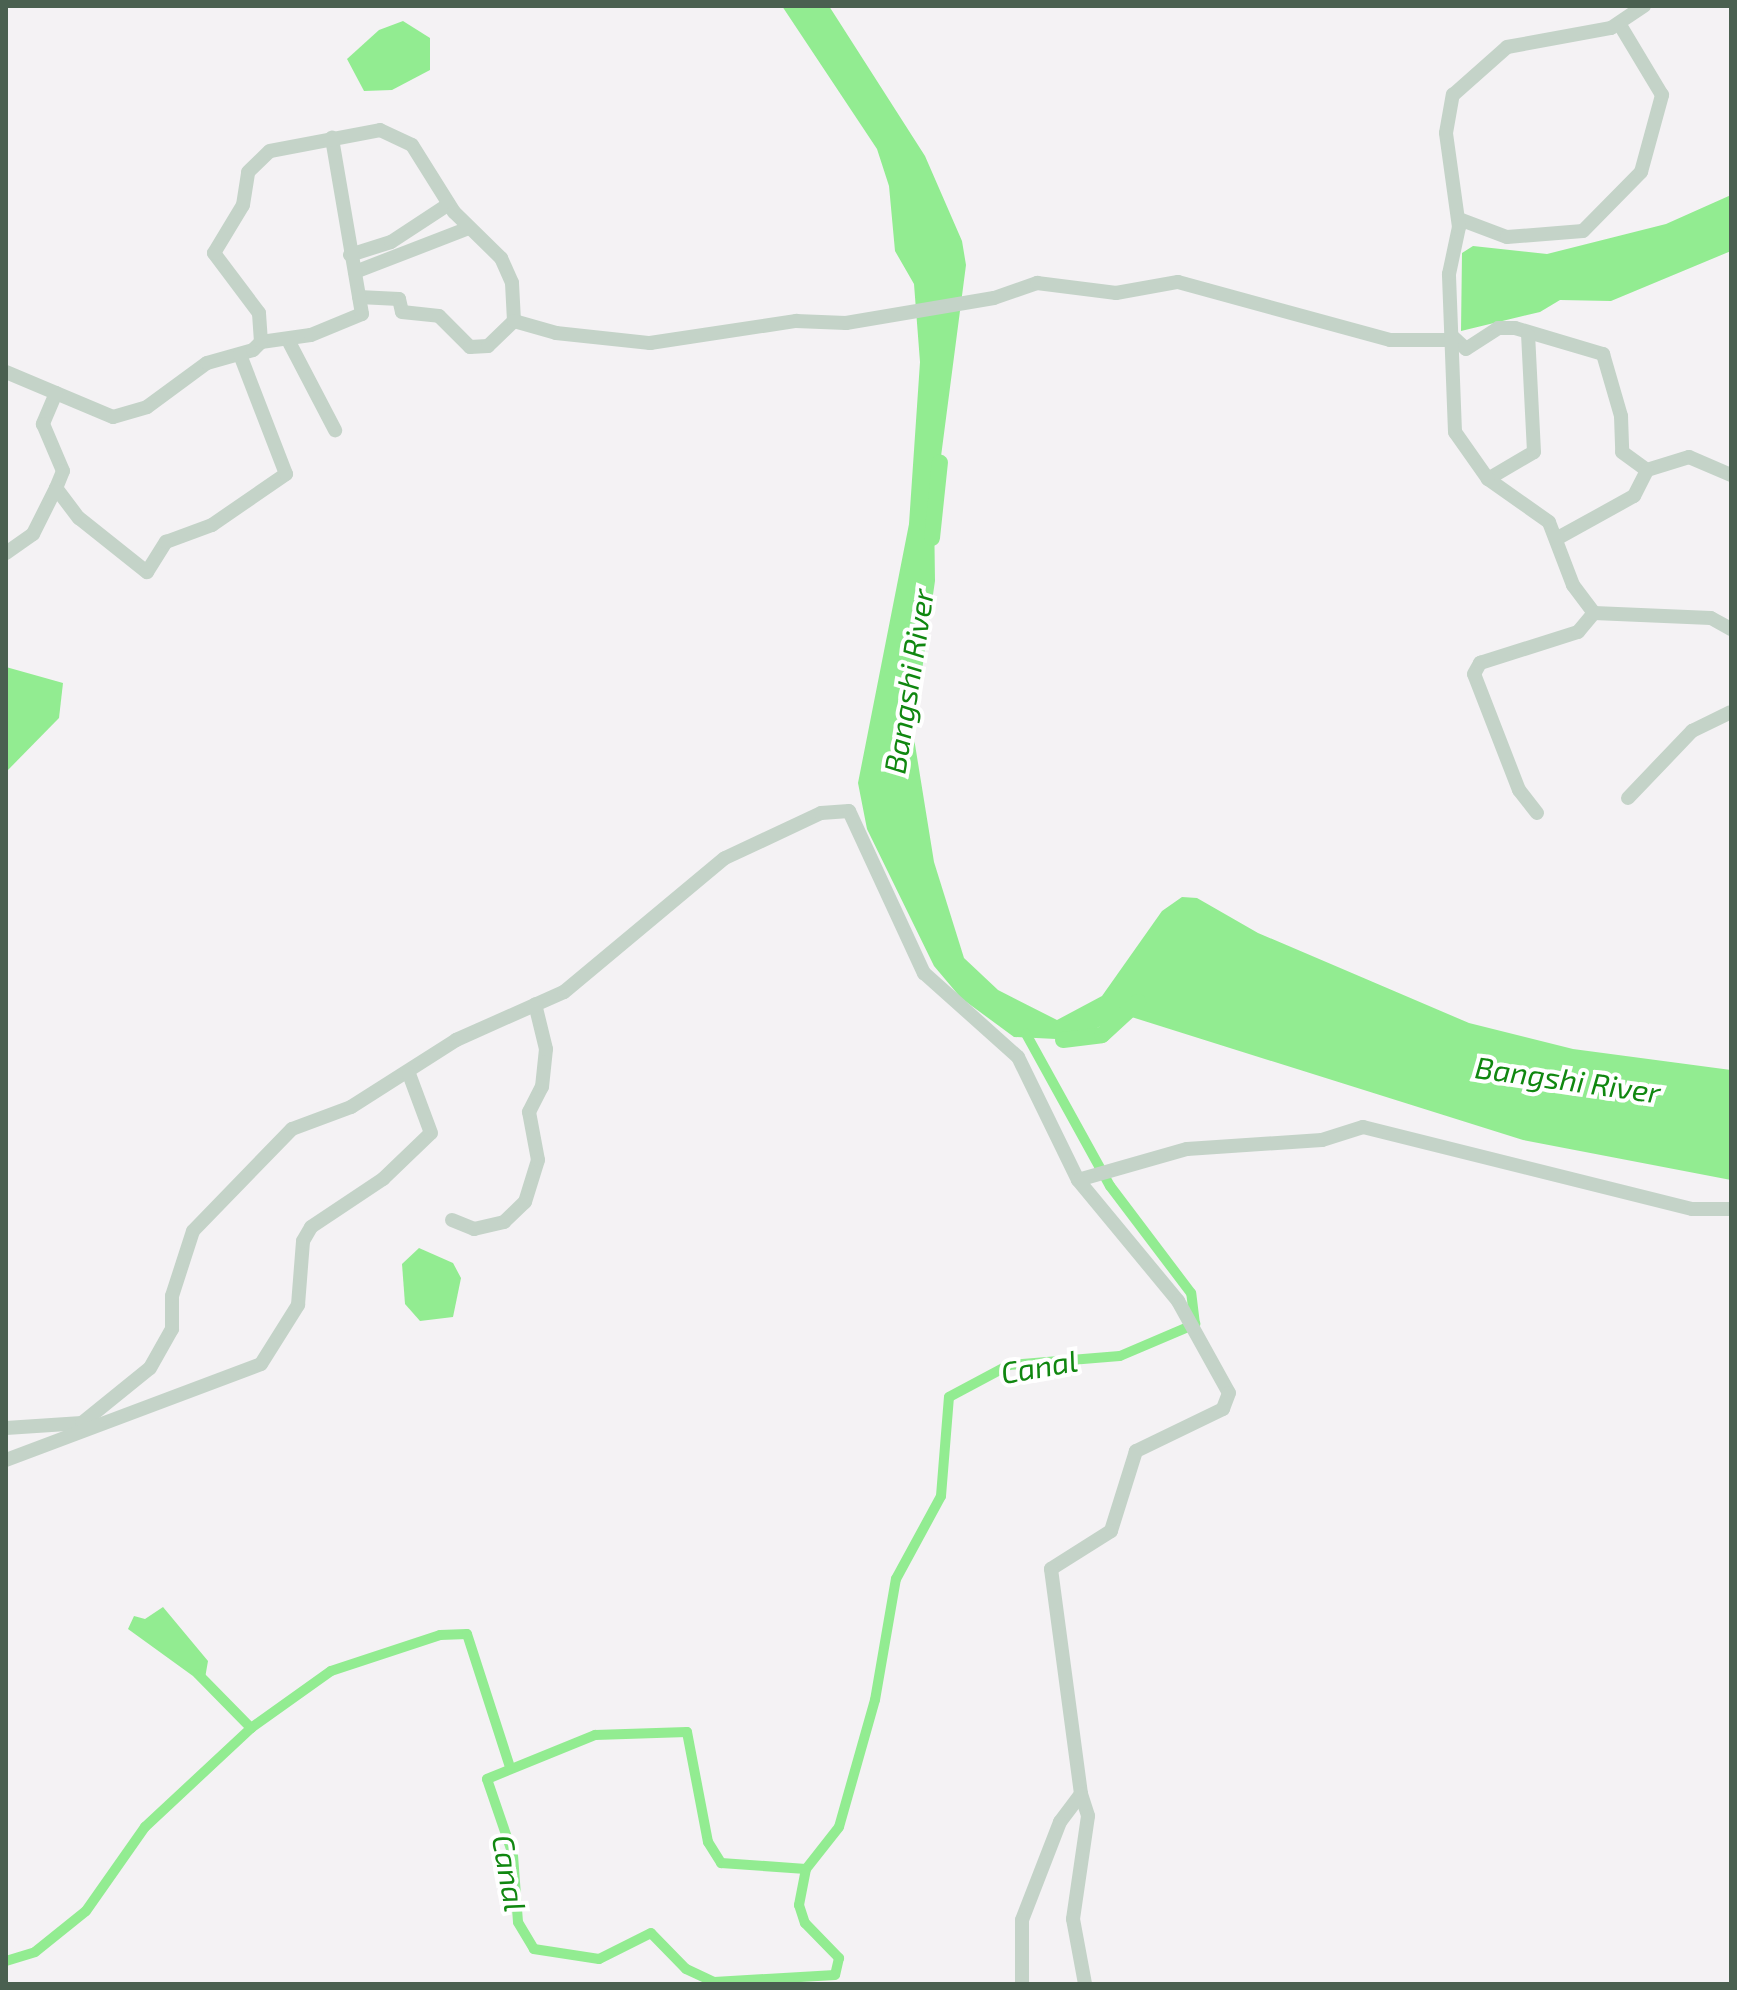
<!DOCTYPE html>
<style>
body{margin:0}
#map{position:relative;width:1737px;height:1990px;overflow:hidden;background:#f4f2f4;font-family:"Exo 2",sans-serif}
div>[style]{position:absolute}
.water>*{inset:0;background:#92ec91}
.canal>*{height:10px;margin:-5px;padding:0 5px;transform-origin:5px;border-radius:5px;background:#92ec91}
.river>*{height:16px;margin:-8px;padding:0 8px;transform-origin:8px;border-radius:8px;background:#92ec91}
.minor>*{height:14px;margin:-7px;padding:0 7px;transform-origin:7px;border-radius:7px;background:#c4d3c8}
span{translate:-50% -50%;white-space:nowrap;text-align:center;line-height:1.15;-webkit-text-stroke:8px #fff;paint-order:stroke}
.water-label{font-size:30px;color:#108710;font-style:italic}
.frame{position:absolute;inset:0;border:8px solid #4a6050;pointer-events:none}
</style>
<div id="map">
<div class="water">
<div style="clip-path:polygon(782px 6px,829px 6px,925px 156px,962px 241px,966px 265px,934px 510px,935px 581px,913px 732px,934px 862px,964px 958px,998px 990px,1057px 1020px,1102px 996px,1162px 911px,1182px 897px,1197px 898px,1258px 933px,1469px 1023px,1573px 1049px,1731px 1070px,1731px 1180px,1523px 1140px,1122px 1014px,1076px 1040px,1014px 1037px,961px 998px,934px 966px,867px 829px,858px 783px,909px 524px,920px 362px,914px 284px,895px 251px,889px 186px,877px 149px)"></div>
<div style="clip-path:polygon(403px 21px,430px 38px,430px 70px,392px 90px,364px 91px,347px 59px,379px 30px)"></div>
<div style="clip-path:polygon(1731px 195px,1731px 251px,1611px 301px,1560px 300px,1540px 312px,1461px 331px,1462px 253px,1473px 246px,1547px 254px,1666px 224px)"></div>
<div style="clip-path:polygon(6px 667px,63px 683px,59px 718px,6px 772px)"></div>
<div style="clip-path:polygon(419px 1248px,453px 1263px,461px 1278px,453px 1317px,420px 1321px,405px 1304px,402px 1264px)"></div>
<div style="clip-path:polygon(163px 1607px,208px 1661px,204px 1684px,128px 1629px,134px 1616px,145px 1619px)"></div>
</div>
<div class="canal">
<div style="left:198px;top:1674px;width:76px;rotate:45.5deg"></div>
<div style="left:806px;top:1869px;width:37px;rotate:101deg"></div>
<div style="left:799px;top:1905px;width:19px;rotate:72deg"></div>
<div style="left:805px;top:1923px;width:49px;rotate:45.8deg"></div>
<div style="left:839px;top:1958px;width:17px;rotate:103deg"></div>
<div style="left:835px;top:1975px;width:121px;rotate:176.7deg"></div>
<div style="left:714px;top:1982px;width:31px;rotate:-155deg"></div>
<div style="left:686px;top:1969px;width:50px;rotate:-134.2deg"></div>
<div style="left:651px;top:1933px;width:58px;rotate:153.4deg"></div>
<div style="left:599px;top:1959px;width:66px;rotate:-171.3deg"></div>
<div style="left:534px;top:1949px;width:31px;rotate:-121deg"></div>
<div style="left:518px;top:1922px;width:67px;rotate:-94.3deg"></div>
<div style="left:513px;top:1855px;width:80px;rotate:-108.9deg"></div>
<div style="left:487px;top:1779px;width:117px;rotate:-22.2deg"></div>
<div style="left:595px;top:1735px;width:92px;rotate:-1.9deg"></div>
<div style="left:687px;top:1732px;width:112px;rotate:79.2deg"></div>
<div style="left:708px;top:1842px;width:25px;rotate:58deg"></div>
<div style="left:721px;top:1863px;width:85px;rotate:4deg"></div>
<div style="left:806px;top:1869px;width:53px;rotate:-51.8deg"></div>
<div style="left:839px;top:1827px;width:132px;rotate:-74.2deg"></div>
<div style="left:875px;top:1700px;width:123px;rotate:-80.2deg"></div>
<div style="left:896px;top:1579px;width:94px;rotate:-61.5deg"></div>
<div style="left:941px;top:1496px;width:99px;rotate:-85.4deg"></div>
<div style="left:949px;top:1397px;width:68px;rotate:-28.1deg"></div>
<div style="left:1009px;top:1365px;width:111px;rotate:-4.6deg"></div>
<div style="left:1120px;top:1356px;width:82px;rotate:-23.1deg"></div>
<div style="left:1195px;top:1324px;width:31px;rotate:-97deg"></div>
<div style="left:1191px;top:1293px;width:134px;rotate:-127.1deg"></div>
<div style="left:1110px;top:1186px;width:174px;rotate:-118.9deg"></div>
<div style="left:6px;top:1961px;width:30px;rotate:-17deg"></div>
<div style="left:35px;top:1952px;width:65px;rotate:-38.8deg"></div>
<div style="left:86px;top:1911px;width:103px;rotate:-54.9deg"></div>
<div style="left:145px;top:1827px;width:145px;rotate:-43deg"></div>
<div style="left:251px;top:1728px;width:98px;rotate:-35.5deg"></div>
<div style="left:331px;top:1671px;width:115px;rotate:-18.3deg"></div>
<div style="left:440px;top:1635px;width:27px;rotate:-2deg"></div>
<div style="left:467px;top:1634px;width:140px;rotate:72.1deg"></div>
</div>
<div class="river">
<div style="left:932px;top:538px;width:76px;rotate:-84deg"></div>
<div style="left:1063px;top:1040px;width:39px;rotate:-7deg"></div>
<div style="left:1102px;top:1035px;width:49px;rotate:-42.5deg"></div>
</div>
<div class="minor">
<div style="left:1459px;top:219px;width:51px;rotate:20.6deg"></div>
<div style="left:1507px;top:237px;width:76px;rotate:-4.5deg"></div>
<div style="left:1583px;top:231px;width:83px;rotate:-45.5deg"></div>
<div style="left:1641px;top:172px;width:80px;rotate:-74.7deg"></div>
<div style="left:1662px;top:95px;width:82px;rotate:-121deg"></div>
<div style="left:350px;top:255px;width:43px;rotate:-17.6deg"></div>
<div style="left:391px;top:242px;width:69px;rotate:-33.2deg"></div>
<div style="left:355px;top:272px;width:122px;rotate:-21.1deg"></div>
<div style="left:359px;top:297px;width:40px;rotate:2.9deg"></div>
<div style="left:399px;top:299px;width:13px;rotate:77deg"></div>
<div style="left:402px;top:312px;width:37px;rotate:6deg"></div>
<div style="left:439px;top:316px;width:44px;rotate:45deg"></div>
<div style="left:470px;top:347px;width:18px;rotate:-3deg"></div>
<div style="left:488px;top:346px;width:36px;rotate:-44deg"></div>
<div style="left:1452px;top:336px;width:19px;rotate:43deg"></div>
<div style="left:1466px;top:349px;width:38px;rotate:-33deg"></div>
<div style="left:1498px;top:328px;width:17px"></div>
<div style="left:1515px;top:328px;width:92px;rotate:16.5deg"></div>
<div style="left:1603px;top:354px;width:65px;rotate:73.8deg"></div>
<div style="left:1621px;top:416px;width:36px;rotate:88deg"></div>
<div style="left:1622px;top:452px;width:31px;rotate:36deg"></div>
<div style="left:1647px;top:470px;width:44px;rotate:-17.2deg"></div>
<div style="left:1689px;top:457px;width:46px;rotate:23.2deg"></div>
<div style="left:288px;top:340px;width:102px;rotate:62.4deg"></div>
<div style="left:261px;top:342px;width:50px;rotate:-8deg"></div>
<div style="left:311px;top:335px;width:55px;rotate:-22.4deg"></div>
<div style="left:362px;top:314px;width:179px;rotate:-99.7deg"></div>
<div style="left:6px;top:372px;width:116px;rotate:22.8deg"></div>
<div style="left:113px;top:417px;width:35px;rotate:-16deg"></div>
<div style="left:147px;top:407px;width:74px;rotate:-36.3deg"></div>
<div style="left:207px;top:363px;width:48px;rotate:-15.8deg"></div>
<div style="left:253px;top:350px;width:11px;rotate:-45deg"></div>
<div style="left:261px;top:342px;width:29px;rotate:-94deg"></div>
<div style="left:259px;top:313px;width:75px;rotate:-126.9deg"></div>
<div style="left:214px;top:253px;width:56px;rotate:-58.9deg"></div>
<div style="left:243px;top:205px;width:33px;rotate:-81deg"></div>
<div style="left:248px;top:172px;width:30px;rotate:-44deg"></div>
<div style="left:270px;top:151px;width:112px;rotate:-10.8deg"></div>
<div style="left:380px;top:130px;width:35px;rotate:25deg"></div>
<div style="left:412px;top:145px;width:79px;rotate:57.9deg"></div>
<div style="left:454px;top:212px;width:66px;rotate:44.4deg"></div>
<div style="left:501px;top:258px;width:27px;rotate:66deg"></div>
<div style="left:512px;top:283px;width:38px;rotate:87deg"></div>
<div style="left:514px;top:321px;width:44px;rotate:15.9deg"></div>
<div style="left:556px;top:333px;width:95px;rotate:6.1deg"></div>
<div style="left:650px;top:343px;width:148px;rotate:-8.6deg"></div>
<div style="left:796px;top:321px;width:50px;rotate:2.3deg"></div>
<div style="left:846px;top:323px;width:150px;rotate:-9.6deg"></div>
<div style="left:994px;top:298px;width:46px;rotate:-19.2deg"></div>
<div style="left:1037px;top:283px;width:80px;rotate:7.2deg"></div>
<div style="left:1116px;top:293px;width:63px;rotate:-10.1deg"></div>
<div style="left:1178px;top:282px;width:220px;rotate:15.3deg"></div>
<div style="left:1390px;top:340px;width:60px"></div>
<div style="left:56px;top:393px;width:34px;rotate:113deg"></div>
<div style="left:43px;top:424px;width:51px;rotate:66.9deg"></div>
<div style="left:63px;top:471px;width:18px;rotate:112deg"></div>
<div style="left:56px;top:488px;width:38px;rotate:53deg"></div>
<div style="left:79px;top:518px;width:87px;rotate:38.5deg"></div>
<div style="left:147px;top:572px;width:36px;rotate:-58deg"></div>
<div style="left:166px;top:542px;width:49px;rotate:-20.3deg"></div>
<div style="left:212px;top:525px;width:90px;rotate:-34.6deg"></div>
<div style="left:286px;top:474px;width:128px;rotate:-111.1deg"></div>
<div style="left:1488px;top:479px;width:53px;rotate:-30.4deg"></div>
<div style="left:1534px;top:452px;width:117px;rotate:-92.9deg"></div>
<div style="left:1556px;top:539px;width:89px;rotate:-28.9deg"></div>
<div style="left:1634px;top:496px;width:29px;rotate:-63deg"></div>
<div style="left:6px;top:553px;width:33px;rotate:-35deg"></div>
<div style="left:33px;top:534px;width:51px;rotate:-63.4deg"></div>
<div style="left:1594px;top:613px;width:35px;rotate:-127deg"></div>
<div style="left:1573px;top:585px;width:67px;rotate:-110.9deg"></div>
<div style="left:1549px;top:522px;width:75px;rotate:-144.8deg"></div>
<div style="left:1488px;top:479px;width:57px;rotate:-125.1deg"></div>
<div style="left:1455px;top:432px;width:158px;rotate:-92.2deg"></div>
<div style="left:1449px;top:274px;width:48px;rotate:-78deg"></div>
<div style="left:1459px;top:227px;width:95px;rotate:-97.9deg"></div>
<div style="left:1446px;top:133px;width:39px;rotate:-80deg"></div>
<div style="left:1453px;top:95px;width:72px;rotate:-41.6deg"></div>
<div style="left:1507px;top:47px;width:106px;rotate:-10.4deg"></div>
<div style="left:1611px;top:28px;width:40px;rotate:-34deg"></div>
<div style="left:1628px;top:798px;width:93px;rotate:-46.3deg"></div>
<div style="left:1692px;top:731px;width:43px;rotate:-26deg"></div>
<div style="left:1537px;top:813px;width:29px;rotate:-128deg"></div>
<div style="left:1519px;top:790px;width:124px;rotate:-111.2deg"></div>
<div style="left:1474px;top:674px;width:13px;rotate:-61deg"></div>
<div style="left:1480px;top:663px;width:103px;rotate:-17.6deg"></div>
<div style="left:1578px;top:632px;width:25px;rotate:-50deg"></div>
<div style="left:1594px;top:613px;width:117px;rotate:2.4deg"></div>
<div style="left:1711px;top:618px;width:23px;rotate:29deg"></div>
<div style="left:1078px;top:1180px;width:113px;rotate:-15.9deg"></div>
<div style="left:1187px;top:1149px;width:135px;rotate:-3.8deg"></div>
<div style="left:1322px;top:1140px;width:43px;rotate:-17.6deg"></div>
<div style="left:1363px;top:1127px;width:339px;rotate:14deg"></div>
<div style="left:1692px;top:1209px;width:39px"></div>
<div style="left:452px;top:1220px;width:24px;rotate:22deg"></div>
<div style="left:474px;top:1229px;width:31px;rotate:-13deg"></div>
<div style="left:504px;top:1222px;width:29px;rotate:-44deg"></div>
<div style="left:525px;top:1202px;width:44px;rotate:-72.8deg"></div>
<div style="left:538px;top:1160px;width:49px;rotate:-100.6deg"></div>
<div style="left:529px;top:1112px;width:28px;rotate:-63deg"></div>
<div style="left:542px;top:1087px;width:38px;rotate:-84deg"></div>
<div style="left:546px;top:1049px;width:46px;rotate:-103.7deg"></div>
<div style="left:6px;top:1428px;width:76px;rotate:-3.8deg"></div>
<div style="left:82px;top:1423px;width:87px;rotate:-39deg"></div>
<div style="left:150px;top:1368px;width:45px;rotate:-60.6deg"></div>
<div style="left:172px;top:1329px;width:33px;rotate:-90deg"></div>
<div style="left:172px;top:1296px;width:68px;rotate:-72.1deg"></div>
<div style="left:193px;top:1231px;width:142px;rotate:-45.9deg"></div>
<div style="left:292px;top:1129px;width:63px;rotate:-20.4deg"></div>
<div style="left:351px;top:1107px;width:125px;rotate:-32.5deg"></div>
<div style="left:456px;top:1040px;width:118px;rotate:-24deg"></div>
<div style="left:564px;top:992px;width:209px;rotate:-39.8deg"></div>
<div style="left:725px;top:858px;width:106px;rotate:-25.1deg"></div>
<div style="left:821px;top:813px;width:28px;rotate:-4deg"></div>
<div style="left:849px;top:811px;width:179px;rotate:65.2deg"></div>
<div style="left:924px;top:973px;width:126px;rotate:41.8deg"></div>
<div style="left:1018px;top:1057px;width:137px;rotate:64deg"></div>
<div style="left:1078px;top:1180px;width:157px;rotate:50.4deg"></div>
<div style="left:1178px;top:1301px;width:105px;rotate:61deg"></div>
<div style="left:1229px;top:1393px;width:17px;rotate:111deg"></div>
<div style="left:1223px;top:1409px;width:97px;rotate:154.2deg"></div>
<div style="left:1136px;top:1451px;width:84px;rotate:107.4deg"></div>
<div style="left:1111px;top:1531px;width:71px;rotate:147.7deg"></div>
<div style="left:1051px;top:1569px;width:227px;rotate:82.4deg"></div>
<div style="left:1081px;top:1794px;width:35px;rotate:127deg"></div>
<div style="left:1060px;top:1822px;width:105px;rotate:111.2deg"></div>
<div style="left:1022px;top:1920px;width:64px;rotate:90deg"></div>
<div style="left:6px;top:1460px;width:272px;rotate:-20.6deg"></div>
<div style="left:261px;top:1364px;width:70px;rotate:-57.9deg"></div>
<div style="left:298px;top:1305px;width:64px;rotate:-85.5deg"></div>
<div style="left:303px;top:1241px;width:16px;rotate:-60deg"></div>
<div style="left:311px;top:1227px;width:87px;rotate:-33.7deg"></div>
<div style="left:383px;top:1179px;width:66px;rotate:-43.8deg"></div>
<div style="left:431px;top:1133px;width:63px;rotate:-110.4deg"></div>
<div style="left:1081px;top:1794px;width:23px;rotate:72deg"></div>
<div style="left:1088px;top:1816px;width:104px;rotate:98.3deg"></div>
<div style="left:1073px;top:1919px;width:66px;rotate:79.5deg"></div>
</div>
<div class="water-label">
<span style="left:908px;top:681px;rotate:-81deg">Bangshi River</span>
<span style="left:1568px;top:1079px;rotate:8deg">Bangshi River</span>
<span style="left:1039px;top:1366px;rotate:-10deg">Canal</span>
<span style="left:510px;top:1873px;rotate:80deg">Canal</span>
</div>
<div class="frame"></div>
</div>
